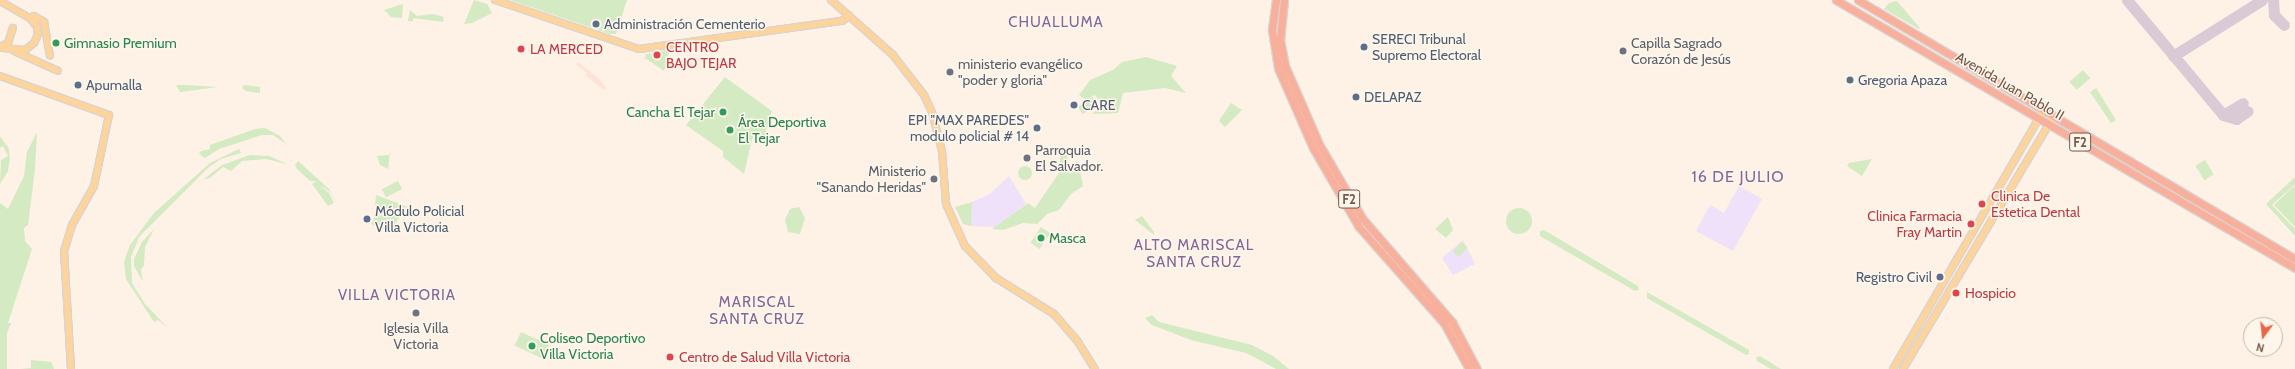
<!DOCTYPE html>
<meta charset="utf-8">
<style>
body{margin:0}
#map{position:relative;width:2295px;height:369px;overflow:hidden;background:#fdf2e5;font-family:Cabin,sans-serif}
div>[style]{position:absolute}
.commercial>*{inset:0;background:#fde2d8}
.education>*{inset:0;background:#efe1f9}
.green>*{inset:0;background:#d4eac3;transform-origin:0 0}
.round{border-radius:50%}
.taxiway>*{height:11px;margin:-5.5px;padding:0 5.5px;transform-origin:5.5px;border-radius:5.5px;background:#d9cad6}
.roads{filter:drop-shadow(1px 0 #dbd3d0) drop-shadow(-1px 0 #dbd3d0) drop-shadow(0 1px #dbd3d0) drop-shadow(0 -1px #dbd3d0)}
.major>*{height:6px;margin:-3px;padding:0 3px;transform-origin:3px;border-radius:3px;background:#fcd49c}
.highway>*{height:7px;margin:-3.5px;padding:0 3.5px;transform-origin:3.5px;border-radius:3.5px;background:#f8af9b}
.dots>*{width:11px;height:11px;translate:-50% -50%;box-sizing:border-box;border:2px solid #fff6eb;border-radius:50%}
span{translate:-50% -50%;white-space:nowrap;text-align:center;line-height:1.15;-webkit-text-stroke:3px #fff6eb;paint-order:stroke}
.shield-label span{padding:1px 3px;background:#fff6eb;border:1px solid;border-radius:3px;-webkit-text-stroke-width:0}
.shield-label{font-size:13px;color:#765749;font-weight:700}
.service-label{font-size:14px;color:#4e5e75}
.left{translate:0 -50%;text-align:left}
.right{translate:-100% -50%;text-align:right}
.leisure-label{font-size:14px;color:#27864d}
.worship-label{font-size:14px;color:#5b616d}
.health-label{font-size:14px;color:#be3a42}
.street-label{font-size:14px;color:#765749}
.neighbourhood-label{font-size:15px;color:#866599;letter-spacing:1px}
.quarter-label{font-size:16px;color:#866599;letter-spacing:1px}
.north{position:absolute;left:2243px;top:317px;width:40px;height:40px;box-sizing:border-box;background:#fff6eb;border:1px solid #c8b6aa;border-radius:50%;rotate:195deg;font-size:11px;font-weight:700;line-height:16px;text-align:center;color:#765749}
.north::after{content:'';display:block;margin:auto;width:14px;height:18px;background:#e86548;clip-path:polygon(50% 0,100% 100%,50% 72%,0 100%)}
</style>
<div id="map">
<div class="commercial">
<div style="clip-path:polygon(578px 62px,599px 79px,606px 87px,604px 90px,585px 75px,587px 73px,576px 64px)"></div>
</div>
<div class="education">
<div style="clip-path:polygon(1009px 176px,1026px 204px,995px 227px,971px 226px,972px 202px,990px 194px)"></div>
<div style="clip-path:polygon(1739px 186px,1762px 199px,1733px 251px,1696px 231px,1710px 205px,1724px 213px)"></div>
<div style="clip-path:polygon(1463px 240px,1475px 264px,1453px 275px,1442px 258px)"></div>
</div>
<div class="green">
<div style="clip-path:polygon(474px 0,487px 4px,492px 13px,472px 23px,464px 24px)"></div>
<div style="clip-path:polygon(510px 0,627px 0,616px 34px,610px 34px)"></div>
<div style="clip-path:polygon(1897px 1px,1920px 28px,1919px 29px,1884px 9px,1889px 3px)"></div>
<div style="clip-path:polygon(403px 4px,402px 18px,391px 17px,384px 10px)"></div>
<div style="clip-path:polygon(410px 10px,417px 16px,433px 14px,444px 17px,443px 22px,413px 18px,413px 21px,408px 21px)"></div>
<div style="clip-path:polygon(666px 50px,669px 53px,664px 71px,645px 58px,646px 54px)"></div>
<div style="clip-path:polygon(1146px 57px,1177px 66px,1171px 76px,1186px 93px,1165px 88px,1123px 93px,1118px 113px,1092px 114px,1102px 105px,1095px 95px,1086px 100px,1079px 95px,1090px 80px,1113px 70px,1122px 62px)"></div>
<div style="left:2083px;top:70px;width:11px;height:18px;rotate:49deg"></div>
<div style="clip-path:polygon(725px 77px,772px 111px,764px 138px,753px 135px,744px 174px,723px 157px,723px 151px,686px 125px)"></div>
<div style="clip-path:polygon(176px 85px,184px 85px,218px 87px,180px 92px)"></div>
<div style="clip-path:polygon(244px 85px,260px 87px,260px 93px,246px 91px,242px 88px)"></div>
<div style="clip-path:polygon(2096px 88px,2116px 120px,2111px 123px,2090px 92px)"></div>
<div style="left:1093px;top:97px;width:9px;height:18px;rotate:58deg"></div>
<div style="clip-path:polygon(1231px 103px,1242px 110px,1225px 127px,1219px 121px)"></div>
<div style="clip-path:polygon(265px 128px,280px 136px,286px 144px,273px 135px,262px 135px,219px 149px,205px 158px,199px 154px,201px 151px,210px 149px,210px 145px,255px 129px)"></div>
<div style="clip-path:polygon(37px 132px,35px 169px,28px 225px,24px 228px,25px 241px,32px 249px,8px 323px,11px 323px,7px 333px,7px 369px,0 369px,0 203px,8px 209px,24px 176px,27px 152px)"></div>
<div style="clip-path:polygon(0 136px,9px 149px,10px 158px,8px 171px,0 184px,1px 160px,8px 156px,3px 146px,0 148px)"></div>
<div style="clip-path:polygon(1061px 148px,1066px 151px,1069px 165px,1078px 161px,1083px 186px,1071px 194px,1059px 210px,1047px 214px,1037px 224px,1023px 223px,1003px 230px,992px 229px,1028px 203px,1035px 208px,1059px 173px)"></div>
<div style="clip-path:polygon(239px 149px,241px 153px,221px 159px,209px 167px,139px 237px,131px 257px,132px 283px,145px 304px,168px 328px,158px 320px,154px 322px,126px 279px,124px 262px,130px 245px,154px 213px,210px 163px)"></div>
<div style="clip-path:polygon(390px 152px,388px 169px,380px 165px,377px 156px,389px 155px)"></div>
<div style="clip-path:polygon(250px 155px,269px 156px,287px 164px,266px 159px,242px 161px,231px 171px,223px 167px,210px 178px,204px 179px,222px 165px)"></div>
<div style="clip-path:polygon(1872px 159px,1862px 176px,1847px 166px,1849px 163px)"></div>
<div style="left:2205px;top:160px;width:17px;height:11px;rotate:59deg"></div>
<div style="clip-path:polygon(298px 161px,329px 189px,337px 204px,330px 192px,323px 187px,319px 189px,323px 188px,329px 193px,334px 203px,328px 206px,312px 184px,316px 181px,310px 181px,297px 169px,295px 165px)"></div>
<div class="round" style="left:1018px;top:166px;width:14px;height:14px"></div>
<div style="clip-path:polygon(2295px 177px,2295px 184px,2272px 205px,2295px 229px,2295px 236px,2266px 204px)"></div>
<div style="left:398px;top:181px;width:9px;height:18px;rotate:63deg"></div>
<div style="clip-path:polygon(2295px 185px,2295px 227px,2274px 205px)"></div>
<div style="clip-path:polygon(376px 195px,408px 207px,389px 231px,371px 224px,378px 209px,375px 205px)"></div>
<div style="clip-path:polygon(972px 202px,971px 226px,963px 224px,955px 207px)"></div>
<div style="clip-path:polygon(799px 207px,805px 218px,800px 234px,788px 232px,785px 220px,790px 209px)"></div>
<div class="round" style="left:1506px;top:208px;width:26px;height:26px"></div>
<div style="clip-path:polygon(1142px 216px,1154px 232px,1154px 235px,1135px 220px)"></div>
<div style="clip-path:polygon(1448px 217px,1453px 230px,1446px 238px,1435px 229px)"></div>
<div style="left:1041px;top:227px;width:11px;height:19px;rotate:34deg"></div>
<div style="clip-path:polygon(154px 229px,145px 247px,144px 265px,141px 270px,143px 282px,134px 266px,134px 259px,142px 242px)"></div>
<div style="clip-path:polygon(1544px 230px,1638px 286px,1639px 290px,1635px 291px,1540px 236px,1540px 231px)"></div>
<div style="left:1462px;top:242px;width:8px;height:13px;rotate:45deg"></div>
<div style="clip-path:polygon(1647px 292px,1749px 350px,1749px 354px,1746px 355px,1647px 298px)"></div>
<div style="clip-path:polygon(1152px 315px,1159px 322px,1252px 345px,1273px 356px,1289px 369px,1276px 369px,1246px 353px,1191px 340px,1152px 325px,1145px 318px)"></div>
<div style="left:521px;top:332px;width:31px;height:15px;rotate:25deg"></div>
<div style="clip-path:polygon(1760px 356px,1781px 369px,1771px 369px,1757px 361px,1756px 357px)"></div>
<div style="clip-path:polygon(31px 360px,51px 362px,54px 369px,21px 369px,31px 368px)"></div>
</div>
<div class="taxiway">
<div style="left:2127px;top:0;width:150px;rotate:50.1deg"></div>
<div style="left:2223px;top:115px;width:14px;rotate:17deg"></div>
<div style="left:2236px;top:119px;width:14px;rotate:-34deg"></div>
<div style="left:2273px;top:0;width:15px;rotate:86deg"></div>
<div style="left:2274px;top:15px;width:14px;rotate:45deg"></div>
<div style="left:2173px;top:56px;width:105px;rotate:-32.2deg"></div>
<div style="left:2223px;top:115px;width:23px;rotate:-31deg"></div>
</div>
<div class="roads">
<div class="major">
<div style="left:495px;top:0;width:152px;rotate:18.8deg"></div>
<div style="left:639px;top:49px;width:205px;rotate:-7.9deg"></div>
<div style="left:842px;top:21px;width:9px;rotate:-36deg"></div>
<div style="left:831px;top:0;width:83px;rotate:41.6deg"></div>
<div style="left:893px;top:55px;width:51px;rotate:52.2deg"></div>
<div style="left:924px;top:95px;width:19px;rotate:65deg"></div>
<div style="left:932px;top:112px;width:40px;rotate:75.6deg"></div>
<div style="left:942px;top:151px;width:53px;rotate:85.7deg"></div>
<div style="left:946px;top:204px;width:46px;rotate:65.7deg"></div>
<div style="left:965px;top:246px;width:45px;rotate:45.9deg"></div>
<div style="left:996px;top:278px;width:68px;rotate:31.8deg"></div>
<div style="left:1054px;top:314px;width:37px;rotate:49deg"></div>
<div style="left:1078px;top:342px;width:32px;rotate:58deg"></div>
<div style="left:0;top:1px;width:34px;rotate:30deg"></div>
<div style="left:30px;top:18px;width:11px;rotate:52deg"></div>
<div style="left:37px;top:27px;width:7px;rotate:82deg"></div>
<div style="left:38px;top:34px;width:10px;rotate:114deg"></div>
<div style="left:34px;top:43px;width:11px;rotate:142deg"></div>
<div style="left:25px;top:50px;width:25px;rotate:-175deg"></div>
<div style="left:30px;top:18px;width:4px;rotate:-27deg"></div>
<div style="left:34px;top:16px;width:12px;rotate:31deg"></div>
<div style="left:44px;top:22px;width:34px;rotate:80deg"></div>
<div style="left:0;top:47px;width:9px;rotate:-27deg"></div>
<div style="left:8px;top:43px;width:16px;rotate:-72deg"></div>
<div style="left:14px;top:51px;width:48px;rotate:24.4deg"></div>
<div style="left:0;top:76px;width:116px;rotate:19.7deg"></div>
<div style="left:109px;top:115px;width:73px;rotate:101.9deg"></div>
<div style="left:94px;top:186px;width:45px;rotate:119.4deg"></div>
<div style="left:72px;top:225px;width:27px;rotate:107deg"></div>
<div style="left:64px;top:251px;width:118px;rotate:86.6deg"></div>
<div style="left:1893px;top:369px;width:300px;rotate:-59.8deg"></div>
<div style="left:1903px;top:369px;width:295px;rotate:-59.2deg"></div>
</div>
<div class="highway">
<div style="left:1276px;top:0;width:30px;rotate:98deg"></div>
<div style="left:1272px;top:30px;width:38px;rotate:81deg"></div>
<div style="left:1278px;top:68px;width:87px;rotate:66.4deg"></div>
<div style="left:1313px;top:148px;width:91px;rotate:59.8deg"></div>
<div style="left:1359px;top:227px;width:128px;rotate:48.5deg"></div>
<div style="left:1444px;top:323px;width:52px;rotate:61.5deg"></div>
<div style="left:1284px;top:0;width:40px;rotate:95.7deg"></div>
<div style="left:1280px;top:40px;width:26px;rotate:79deg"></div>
<div style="left:1285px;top:66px;width:85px;rotate:66.4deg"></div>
<div style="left:1319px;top:144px;width:86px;rotate:59.8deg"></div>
<div style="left:1362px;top:218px;width:138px;rotate:49.1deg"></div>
<div style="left:1452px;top:322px;width:53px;rotate:62deg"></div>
<div style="left:1836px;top:0;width:532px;rotate:30.28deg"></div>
<div style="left:1858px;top:0;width:508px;rotate:30.65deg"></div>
</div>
</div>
<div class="dots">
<div style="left:596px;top:24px;background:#5c6f8a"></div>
<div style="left:56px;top:43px;background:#2e9e5b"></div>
<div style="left:1364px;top:47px;background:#5c6f8a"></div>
<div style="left:521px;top:49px;background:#e0444e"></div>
<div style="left:1623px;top:51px;background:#6b7280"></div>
<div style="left:657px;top:55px;background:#e0444e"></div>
<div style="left:950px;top:72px;background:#6b7280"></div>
<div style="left:1850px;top:80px;background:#5c6f8a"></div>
<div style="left:78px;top:85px;background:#5c6f8a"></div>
<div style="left:1356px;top:97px;background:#5c6f8a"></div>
<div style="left:1074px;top:105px;background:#5c6f8a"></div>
<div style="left:723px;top:112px;background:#2e9e5b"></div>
<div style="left:1037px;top:128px;background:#5c6f8a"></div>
<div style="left:730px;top:130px;background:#2e9e5b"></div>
<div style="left:1027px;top:158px;background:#6b7280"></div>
<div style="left:934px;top:179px;background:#6b7280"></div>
<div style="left:1982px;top:204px;background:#e0444e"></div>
<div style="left:367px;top:219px;background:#5c6f8a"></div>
<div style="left:1971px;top:224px;background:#e0444e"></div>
<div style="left:1041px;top:238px;background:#2e9e5b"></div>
<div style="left:1940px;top:277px;background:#5c6f8a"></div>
<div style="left:1956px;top:293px;background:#e0444e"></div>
<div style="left:416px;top:313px;background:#6b7280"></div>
<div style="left:532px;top:346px;background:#2e9e5b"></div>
<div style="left:670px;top:357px;background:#e0444e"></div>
</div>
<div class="shield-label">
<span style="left:2080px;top:142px">F2</span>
<span style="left:1349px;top:199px">F2</span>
</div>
<div class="service-label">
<span class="left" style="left:604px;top:24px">Administración Cementerio</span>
<span class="left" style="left:1372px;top:47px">SERECI Tribunal<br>Supremo Electoral</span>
<span class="left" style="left:1858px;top:80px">Gregoria Apaza</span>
<span class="left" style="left:86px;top:85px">Apumalla</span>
<span class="left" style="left:1364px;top:97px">DELAPAZ</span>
<span class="left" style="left:1082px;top:105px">CARE</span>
<span class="right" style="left:1029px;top:128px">EPI "MAX PAREDES"<br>modulo policial # 14</span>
<span class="left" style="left:375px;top:219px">Módulo Policial<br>Villa Victoria</span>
<span class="right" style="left:1932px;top:277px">Registro Civil</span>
</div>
<div class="leisure-label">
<span class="left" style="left:64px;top:43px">Gimnasio Premium</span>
<span class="right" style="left:715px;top:112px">Cancha El Tejar</span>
<span class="left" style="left:738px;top:130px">Área Deportiva<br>El Tejar</span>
<span class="left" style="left:1049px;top:238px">Masca</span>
<span class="left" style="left:540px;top:346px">Coliseo Deportivo<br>Villa Victoria</span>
</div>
<div class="worship-label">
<span class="left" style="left:1631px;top:51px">Capilla Sagrado<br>Corazón de Jesús</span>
<span class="left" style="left:958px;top:72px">ministerio evangélico<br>"poder y gloria"</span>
<span class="left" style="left:1035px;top:158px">Parroquia<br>El Salvador.</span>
<span class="right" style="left:926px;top:179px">Ministerio<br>"Sanando Heridas"</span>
<span style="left:416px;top:336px">Iglesia Villa<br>Victoria</span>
</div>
<div class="health-label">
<span class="left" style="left:666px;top:55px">CENTRO<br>BAJO TEJAR</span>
<span class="left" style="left:530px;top:49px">LA MERCED</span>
<span class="left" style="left:1991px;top:204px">Clinica De<br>Estetica Dental</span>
<span class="right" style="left:1962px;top:224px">Clinica Farmacia<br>Fray Martin</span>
<span class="left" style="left:1965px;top:293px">Hospicio</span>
<span class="left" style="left:679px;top:357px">Centro de Salud Villa Victoria</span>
</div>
<div class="street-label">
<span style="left:2010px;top:86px;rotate:30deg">Avenida Juan Pablo II</span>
</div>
<div class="neighbourhood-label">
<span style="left:1056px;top:23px">CHUALLUMA</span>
<span style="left:1194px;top:254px">ALTO MARISCAL<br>SANTA CRUZ</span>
<span style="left:397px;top:296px">VILLA VICTORIA</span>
<span style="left:757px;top:311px">MARISCAL<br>SANTA CRUZ</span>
</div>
<div class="quarter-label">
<span style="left:1738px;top:177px">16 DE JULIO</span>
</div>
<div class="north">N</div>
</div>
